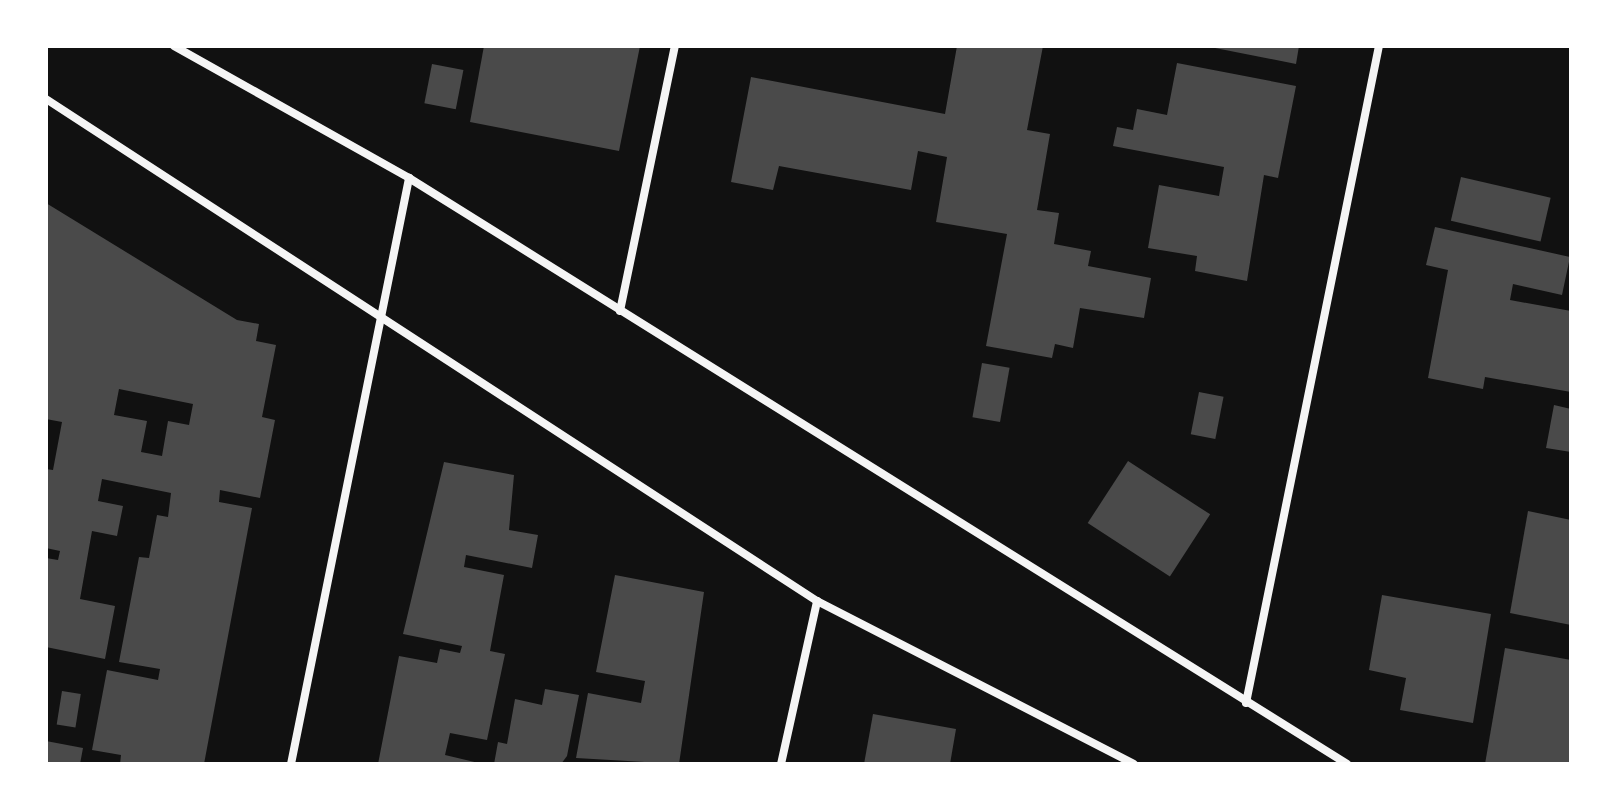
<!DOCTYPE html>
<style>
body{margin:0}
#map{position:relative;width:1617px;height:810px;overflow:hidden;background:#111;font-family:Jost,sans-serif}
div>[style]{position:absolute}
.building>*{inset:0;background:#4a4a4a;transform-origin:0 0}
.minor>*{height:8px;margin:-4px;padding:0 4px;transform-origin:4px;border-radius:4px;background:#f5f5f5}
span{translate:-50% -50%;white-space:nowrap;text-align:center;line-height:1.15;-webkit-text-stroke:8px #fff;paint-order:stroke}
.frame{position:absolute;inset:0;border:48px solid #fff;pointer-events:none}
</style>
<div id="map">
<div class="building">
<div style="clip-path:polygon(484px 46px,640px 46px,619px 151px,470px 122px)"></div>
<div style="clip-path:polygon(957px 46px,1043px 46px,1027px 130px,1050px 134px,1037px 210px,1059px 213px,1054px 244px,1091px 251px,1088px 266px,1151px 278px,1144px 318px,1080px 308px,1073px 348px,1055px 344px,1052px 358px,986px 346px,1007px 234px,936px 222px,947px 157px,918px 151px,911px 190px,779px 166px,773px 190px,731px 182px,751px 77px,945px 114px)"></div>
<div style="clip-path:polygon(1205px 46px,1299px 46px,1296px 64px)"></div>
<div style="clip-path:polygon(1177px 63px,1296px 86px,1278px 178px,1264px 175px,1247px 281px,1195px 271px,1197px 256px,1148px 248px,1159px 185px,1219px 196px,1224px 167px,1113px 146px,1117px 127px,1133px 130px,1137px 109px,1167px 115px)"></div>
<div style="left:432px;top:64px;width:32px;height:40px;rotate:11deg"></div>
<div style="left:1461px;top:177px;width:92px;height:45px;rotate:13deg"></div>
<div style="clip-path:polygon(evenodd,46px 203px,237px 320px,259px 324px,256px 341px,276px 345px,262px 417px,275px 420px,260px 498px,220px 490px,219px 502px,252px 508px,204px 764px,120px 764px,121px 755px,92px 750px,107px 670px,158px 680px,160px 669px,119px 662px,139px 557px,149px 558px,157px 515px,168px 517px,171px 493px,102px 479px,98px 501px,123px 506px,117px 536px,92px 531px,80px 599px,115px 606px,105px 659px,46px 647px,46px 558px,58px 560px,60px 551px,46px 548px,46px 469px,53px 470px,62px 422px,46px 419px,46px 203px,119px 389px,193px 404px,189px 425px,168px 421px,162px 456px,141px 452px,147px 421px,114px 415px,119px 389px)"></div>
<div style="clip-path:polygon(1435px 227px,1570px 257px,1562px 295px,1513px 284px,1510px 300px,1571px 311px,1571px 392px,1485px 377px,1483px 389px,1428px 378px,1448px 270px,1426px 265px)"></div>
<div style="left:982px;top:363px;width:28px;height:55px;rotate:10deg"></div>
<div style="left:1199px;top:392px;width:25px;height:43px;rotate:11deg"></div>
<div style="clip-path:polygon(1554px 405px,1571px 409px,1571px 452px,1546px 448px)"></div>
<div style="left:1128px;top:461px;width:98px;height:74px;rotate:33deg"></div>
<div style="clip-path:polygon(444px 462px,514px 475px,509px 530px,538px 535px,532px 568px,466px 555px,464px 567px,504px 575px,490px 651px,505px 654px,487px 740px,450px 733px,445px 755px,483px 764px,378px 764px,399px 656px,437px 663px,440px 649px,460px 653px,462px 646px,403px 634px)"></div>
<div style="clip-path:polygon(1528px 511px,1571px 520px,1571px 625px,1510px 613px)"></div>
<div style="clip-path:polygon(615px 575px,704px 592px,679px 764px,576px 758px,588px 693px,641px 703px,645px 681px,596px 672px)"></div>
<div style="clip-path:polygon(1382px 595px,1491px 614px,1473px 723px,1400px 710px,1406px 678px,1369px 670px)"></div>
<div style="clip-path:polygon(1505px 648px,1571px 660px,1571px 764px,1485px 764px)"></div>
<div style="clip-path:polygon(545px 689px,579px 695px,567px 756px,561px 764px,494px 764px,498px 742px,507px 744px,515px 699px,542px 705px)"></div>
<div style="left:62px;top:691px;width:19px;height:34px;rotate:9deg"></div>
<div style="clip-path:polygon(873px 714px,956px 729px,950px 764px,864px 764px)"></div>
<div style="clip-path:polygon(46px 741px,83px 748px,80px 764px,46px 764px)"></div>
</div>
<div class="minor">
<div style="left:174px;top:46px;width:270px;rotate:29.3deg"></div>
<div style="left:409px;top:178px;width:1106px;rotate:31.99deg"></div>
<div style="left:46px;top:99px;width:920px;rotate:33.07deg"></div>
<div style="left:817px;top:601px;width:356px;rotate:27.2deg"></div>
<div style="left:620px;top:311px;width:271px;rotate:-78.3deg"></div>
<div style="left:1246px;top:703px;width:670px;rotate:-78.56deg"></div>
<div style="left:291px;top:764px;width:598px;rotate:-78.61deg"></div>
<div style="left:781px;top:764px;width:167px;rotate:-77.5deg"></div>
</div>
<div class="frame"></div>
</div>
